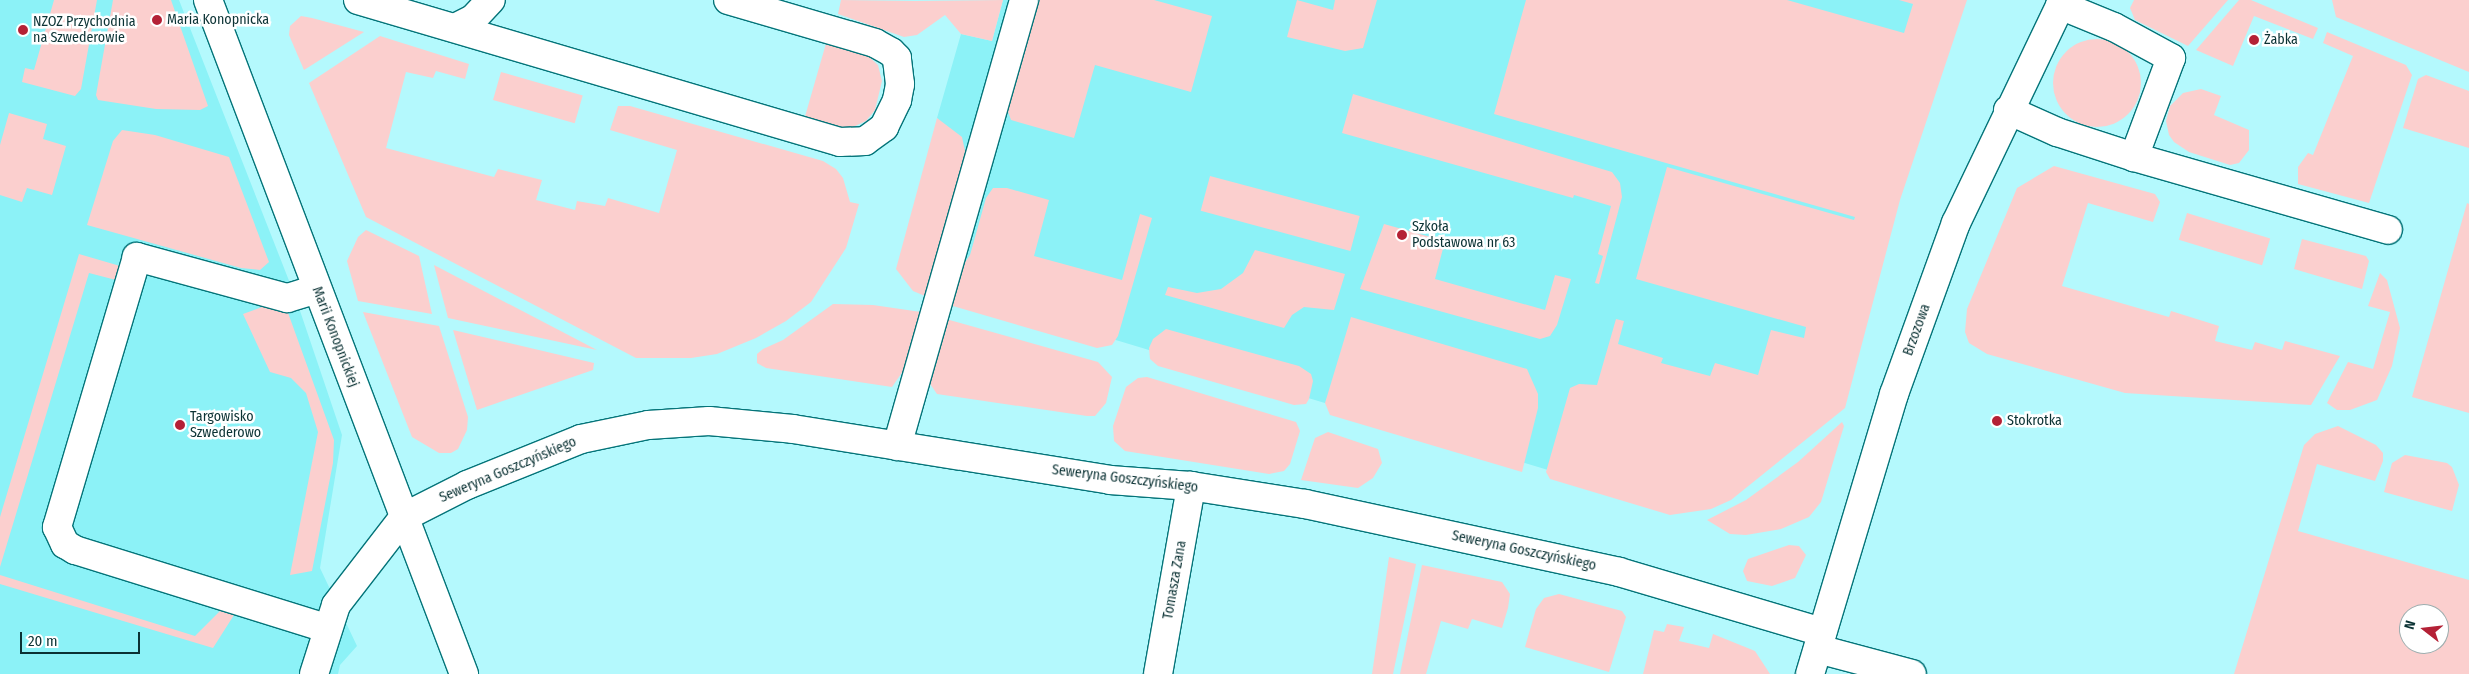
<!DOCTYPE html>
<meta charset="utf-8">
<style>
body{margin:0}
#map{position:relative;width:2469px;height:674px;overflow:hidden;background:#b4f9fd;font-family:"Fira Sans Condensed",sans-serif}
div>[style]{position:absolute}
.built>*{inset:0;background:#8cf2f7}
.green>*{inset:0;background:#fbcfce;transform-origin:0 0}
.round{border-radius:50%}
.roads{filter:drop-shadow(1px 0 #047479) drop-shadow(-1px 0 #047479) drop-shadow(0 1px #047479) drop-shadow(0 -1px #047479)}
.minor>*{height:28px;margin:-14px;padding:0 14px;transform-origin:14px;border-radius:14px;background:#fff}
.dots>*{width:14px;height:14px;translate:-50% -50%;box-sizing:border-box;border:2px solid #fff;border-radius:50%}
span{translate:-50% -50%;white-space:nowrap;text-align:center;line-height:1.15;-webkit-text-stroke:5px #fff;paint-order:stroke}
.poi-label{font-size:14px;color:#0b3234}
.left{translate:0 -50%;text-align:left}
.street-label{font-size:14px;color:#0b3234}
.north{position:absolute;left:2399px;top:604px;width:50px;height:50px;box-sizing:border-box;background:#fff;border:1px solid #9dadae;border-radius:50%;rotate:286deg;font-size:14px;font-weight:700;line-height:20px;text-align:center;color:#0b3234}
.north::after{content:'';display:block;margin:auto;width:18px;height:22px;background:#b42136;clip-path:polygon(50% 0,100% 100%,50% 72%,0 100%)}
.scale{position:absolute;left:20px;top:632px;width:120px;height:22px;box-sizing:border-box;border:2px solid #0b3234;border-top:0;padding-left:6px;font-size:15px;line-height:18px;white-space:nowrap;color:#0b3234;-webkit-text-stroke:4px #fff;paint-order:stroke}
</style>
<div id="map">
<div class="built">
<div style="clip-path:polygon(0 0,179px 0,295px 296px,342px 435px,320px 568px,357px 646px,340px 665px,338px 674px,0 674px)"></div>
<div style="clip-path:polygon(1003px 0,1959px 0,1833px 408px,1671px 507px,906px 277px,948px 136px,937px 118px,961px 34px,992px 41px)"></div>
</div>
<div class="green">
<div style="clip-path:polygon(54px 0,97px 0,81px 89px,75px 96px,22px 82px,25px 68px,34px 70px)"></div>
<div style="clip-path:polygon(113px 0,171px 0,208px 106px,200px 110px,156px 109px,98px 100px,96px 95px)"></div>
<div style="clip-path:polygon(841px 0,915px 1px,1003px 0,992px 41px,961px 34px,945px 15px,917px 35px,904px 37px,838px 14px)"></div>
<div style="clip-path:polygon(1037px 0,1154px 0,1212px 16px,1191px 92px,1095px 65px,1074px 138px,1011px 120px,1007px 109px)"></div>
<div style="clip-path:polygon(1297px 0,1333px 10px,1335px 0,1377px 0,1363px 48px,1345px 51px,1287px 37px)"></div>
<div style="clip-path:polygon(1526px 0,1787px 0,1904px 33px,1913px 4px,1899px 0,1967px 0,1900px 200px,1845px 408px,1731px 500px,1711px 509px,1670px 515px,1550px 479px,1546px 472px,1570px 388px,1579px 384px,1597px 385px,1616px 319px,1624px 321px,1618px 344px,1663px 358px,1661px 363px,1710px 376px,1715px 363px,1758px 375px,1771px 330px,1804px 338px,1806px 327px,1636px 279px,1667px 167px,1854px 220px,1855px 217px,1494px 114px)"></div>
<div style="clip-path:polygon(2134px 0,2228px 0,2188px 46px,2135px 20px,2130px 8px)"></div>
<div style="clip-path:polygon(2239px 0,2251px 0,2318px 28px,2313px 39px,2254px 16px,2233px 66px,2196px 50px)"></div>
<div style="clip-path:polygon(2332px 0,2469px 0,2469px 72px,2336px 17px)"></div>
<div style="clip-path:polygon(301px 16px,312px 18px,364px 32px,304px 70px,289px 35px,290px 26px)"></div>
<div style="clip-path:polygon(2327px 32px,2406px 65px,2412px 75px,2369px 203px,2298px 184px,2298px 167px,2308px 153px,2313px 155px,2353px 56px,2323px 43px)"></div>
<div style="clip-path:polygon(380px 36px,469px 64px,465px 79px,436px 71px,433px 78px,406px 72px,386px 148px,494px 177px,498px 169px,542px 180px,536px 200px,575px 210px,577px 201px,605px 206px,608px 198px,659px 213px,677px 150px,610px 130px,618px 106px,630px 106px,823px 161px,836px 169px,843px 178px,850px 202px,859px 204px,846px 248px,811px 302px,786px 321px,756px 338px,717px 354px,691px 358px,636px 358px,366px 217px,309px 83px)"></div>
<div class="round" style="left:2053px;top:39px;width:88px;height:88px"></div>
<div style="clip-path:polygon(827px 40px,867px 55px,878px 65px,882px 81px,875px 110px,866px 121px,853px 127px,837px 128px,804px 120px)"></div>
<div style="left:501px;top:72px;width:85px;height:29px;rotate:16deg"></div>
<div style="clip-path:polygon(2426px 75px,2469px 91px,2469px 148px,2403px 128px,2418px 79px)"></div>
<div style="clip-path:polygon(2201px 89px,2221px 96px,2214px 115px,2249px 130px,2249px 150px,2239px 163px,2230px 165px,2189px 152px,2174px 142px,2169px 135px,2166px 121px,2170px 106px,2183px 93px)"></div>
<div style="clip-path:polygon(1353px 94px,1612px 172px,1620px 183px,1622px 197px,1599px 284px,1595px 283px,1603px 256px,1598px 254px,1611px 206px,1574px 195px,1573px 198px,1342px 133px)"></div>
<div style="clip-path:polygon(9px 113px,47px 124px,43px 139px,66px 146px,52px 195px,27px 188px,22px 202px,0 195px,0 145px)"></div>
<div style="clip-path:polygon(937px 118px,962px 137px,965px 151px,963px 169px,925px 296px,913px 291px,896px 269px)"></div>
<div style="clip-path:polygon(122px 130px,155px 135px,229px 157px,269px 262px,260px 270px,241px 268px,87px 225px,113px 141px)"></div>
<div style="clip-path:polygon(2054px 166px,2155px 194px,2160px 202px,2153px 222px,2088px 203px,2062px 286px,2169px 317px,2171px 311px,2219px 326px,2215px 341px,2252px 350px,2255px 342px,2282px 350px,2285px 341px,2340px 356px,2311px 405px,2125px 393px,1987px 354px,1969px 343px,1965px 332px,1967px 309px,2017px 188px)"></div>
<div style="left:1210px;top:176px;width:155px;height:36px;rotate:15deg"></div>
<div style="clip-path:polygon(993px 188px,1007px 188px,1049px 200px,1034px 256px,1122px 280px,1140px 214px,1152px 218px,1118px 336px,1112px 345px,1097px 348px,946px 304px,955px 277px,970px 255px,986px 198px)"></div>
<div style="clip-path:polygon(2467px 203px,2469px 204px,2469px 413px,2412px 397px)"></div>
<div style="left:2187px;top:213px;width:87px;height:28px;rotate:17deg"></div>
<div style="clip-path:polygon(1384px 224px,1445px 241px,1435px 279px,1545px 310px,1555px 275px,1571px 279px,1557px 325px,1550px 336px,1540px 339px,1360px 289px)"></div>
<div style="clip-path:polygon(366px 230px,419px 256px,432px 314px,358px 301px,347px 261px,358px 237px)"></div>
<div style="clip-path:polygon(2302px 239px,2366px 256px,2369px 261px,2362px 289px,2294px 269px)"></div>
<div style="clip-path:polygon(1255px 250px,1345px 274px,1334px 310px,1304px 307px,1292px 315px,1284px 328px,1165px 295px,1168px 287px,1197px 293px,1221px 289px,1243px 273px)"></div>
<div style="clip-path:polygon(79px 254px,120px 266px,116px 280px,89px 273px,0 567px,0 517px)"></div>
<div style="clip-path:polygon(434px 265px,597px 350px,448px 318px)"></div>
<div style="clip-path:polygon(2380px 273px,2387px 280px,2400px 328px,2392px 366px,2377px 400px,2350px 410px,2337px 410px,2327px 403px,2348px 362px,2373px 369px,2390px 312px,2368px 306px)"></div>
<div style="clip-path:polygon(283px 299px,334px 440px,333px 463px,312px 571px,290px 575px,318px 432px,306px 393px,291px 378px,270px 372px,243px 314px)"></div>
<div style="clip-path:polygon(833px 304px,873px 305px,921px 312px,910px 361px,892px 387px,766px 368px,757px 363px,757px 354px,763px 349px,783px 340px)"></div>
<div style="clip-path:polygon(363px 312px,439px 326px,468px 417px,467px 430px,458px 449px,451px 453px,439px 453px,412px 437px)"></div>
<div style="clip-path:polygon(1351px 317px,1527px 369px,1538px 394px,1538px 408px,1522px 472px,1330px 415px,1325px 403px)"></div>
<div style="clip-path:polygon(946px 319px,1098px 362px,1112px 377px,1106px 403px,1095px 416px,1087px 416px,937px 394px,928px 381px)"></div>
<div style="clip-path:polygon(1166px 329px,1299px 366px,1311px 374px,1313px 381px,1309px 399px,1306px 404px,1294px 405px,1158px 366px,1150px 359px,1149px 348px,1153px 339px)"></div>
<div style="clip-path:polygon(453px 330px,594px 363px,593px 370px,477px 410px)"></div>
<div style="clip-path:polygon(1147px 377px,1296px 422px,1300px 431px,1290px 464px,1284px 471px,1269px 474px,1125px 451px,1114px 441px,1113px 426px,1126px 387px,1138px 378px)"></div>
<div style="clip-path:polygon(1842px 422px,1844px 426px,1821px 502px,1809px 517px,1781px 529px,1746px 535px,1730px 534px,1707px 520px,1746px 500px,1798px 462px)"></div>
<div style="clip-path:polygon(evenodd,2338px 426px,2376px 445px,2383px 453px,2383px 461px,2375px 481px,2317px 464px,2298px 531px,2469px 580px,2469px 674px,2234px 674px,2304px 445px,2315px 434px,2338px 426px,2409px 614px,2439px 614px,2439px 644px,2409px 644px,2409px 614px)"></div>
<div style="clip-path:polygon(1328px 432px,1378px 449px,1382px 463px,1373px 478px,1358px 488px,1301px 480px,1315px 438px)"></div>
<div style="clip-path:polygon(2405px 455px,2447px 463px,2452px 467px,2459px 485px,2452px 511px,2384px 492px,2392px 463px)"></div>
<div style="clip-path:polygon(1789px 545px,1799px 546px,1806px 555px,1795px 578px,1772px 586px,1747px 581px,1743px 571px,1748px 559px)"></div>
<div style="clip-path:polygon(1389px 557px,1416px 564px,1393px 674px,1372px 674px)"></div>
<div style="clip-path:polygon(1422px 565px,1502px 582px,1510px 594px,1508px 608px,1502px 628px,1472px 619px,1468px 629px,1441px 621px,1426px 674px,1400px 674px)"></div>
<div style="clip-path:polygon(0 575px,195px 636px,220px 611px,234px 615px,213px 648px,0 584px)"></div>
<div style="clip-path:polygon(1559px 594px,1622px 611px,1626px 617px,1609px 672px,1525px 647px,1536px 609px,1544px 598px)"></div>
<div style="clip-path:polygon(1667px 624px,1684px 627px,1679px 641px,1709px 648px,1713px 634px,1755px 651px,1770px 674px,1643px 674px,1654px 630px,1664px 632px)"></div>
</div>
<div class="roads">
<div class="minor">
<div style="left:208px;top:0;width:721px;rotate:69.2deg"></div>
<div style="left:358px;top:0;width:502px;rotate:16.42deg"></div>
<div style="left:840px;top:142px;width:25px;rotate:-2deg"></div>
<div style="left:865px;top:141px;width:24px;rotate:-36deg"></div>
<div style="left:884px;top:127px;width:30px;rotate:-64deg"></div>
<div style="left:897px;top:100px;width:16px;rotate:-79deg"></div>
<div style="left:900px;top:84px;width:26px;rotate:-97deg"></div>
<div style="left:897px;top:58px;width:8px;rotate:-135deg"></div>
<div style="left:891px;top:52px;width:18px;rotate:-151deg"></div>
<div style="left:875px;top:43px;width:153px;rotate:-163.7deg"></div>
<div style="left:2060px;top:5px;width:58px;rotate:22.2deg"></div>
<div style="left:2114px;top:27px;width:65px;rotate:28.5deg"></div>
<div style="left:2171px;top:58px;width:106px;rotate:110.5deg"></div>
<div style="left:455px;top:28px;width:20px;rotate:-27deg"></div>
<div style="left:473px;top:19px;width:26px;rotate:-47deg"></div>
<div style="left:2008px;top:110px;width:54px;rotate:24.2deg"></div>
<div style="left:2057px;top:132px;width:81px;rotate:18deg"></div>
<div style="left:2134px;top:157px;width:264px;rotate:16deg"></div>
<div style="left:317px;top:289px;width:31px;rotate:163deg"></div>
<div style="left:287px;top:298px;width:156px;rotate:-164.7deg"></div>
<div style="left:137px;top:257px;width:282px;rotate:106.5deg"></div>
<div style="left:57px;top:527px;width:19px;rotate:65deg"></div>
<div style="left:65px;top:544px;width:12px;rotate:31deg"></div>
<div style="left:75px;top:550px;width:263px;rotate:17.3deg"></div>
<div style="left:897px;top:446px;width:464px;rotate:-74.1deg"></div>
<div style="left:1818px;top:649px;width:97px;rotate:14.9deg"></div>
<div style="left:314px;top:674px;width:72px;rotate:-72.3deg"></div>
<div style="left:336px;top:605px;width:111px;rotate:-52.3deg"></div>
<div style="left:404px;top:517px;width:71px;rotate:-26.9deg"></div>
<div style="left:467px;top:485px;width:123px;rotate:-22deg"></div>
<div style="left:581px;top:439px;width:68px;rotate:-11.8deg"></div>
<div style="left:648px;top:425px;width:61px;rotate:-3.8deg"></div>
<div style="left:709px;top:421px;width:84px;rotate:5.4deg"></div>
<div style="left:793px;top:429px;width:321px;rotate:9.1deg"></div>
<div style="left:1110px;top:480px;width:81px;rotate:4.2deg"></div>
<div style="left:1191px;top:486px;width:115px;rotate:9deg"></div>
<div style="left:1305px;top:504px;width:321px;rotate:12.2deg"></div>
<div style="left:1619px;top:572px;width:212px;rotate:16.5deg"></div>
<div style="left:1158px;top:674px;width:191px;rotate:-80deg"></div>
<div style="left:1810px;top:674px;width:292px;rotate:-73.3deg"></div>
<div style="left:1894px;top:394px;width:182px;rotate:-70.1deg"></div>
<div style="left:1956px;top:223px;width:247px;rotate:-64.4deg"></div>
</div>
</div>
<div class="dots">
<div style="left:157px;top:20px;background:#b42136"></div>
<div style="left:23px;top:30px;background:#b42136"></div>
<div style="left:2254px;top:40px;background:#b42136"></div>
<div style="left:1402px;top:235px;background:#b42136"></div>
<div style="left:1997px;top:421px;background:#b42136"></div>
<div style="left:180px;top:425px;background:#b42136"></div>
</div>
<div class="poi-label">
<span class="left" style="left:167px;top:20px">Maria Konopnicka</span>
<span class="left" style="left:33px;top:30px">NZOZ Przychodnia<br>na Szwederowie</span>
<span class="left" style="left:2264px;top:40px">Żabka</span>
<span class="left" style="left:1412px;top:235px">Szkoła<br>Podstawowa nr 63</span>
<span class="left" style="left:190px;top:425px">Targowisko<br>Szwederowo</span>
<span class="left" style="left:2007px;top:421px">Stokrotka</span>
</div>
<div class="street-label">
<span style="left:1917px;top:330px;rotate:-70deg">Brzozowa</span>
<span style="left:335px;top:337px;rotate:69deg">Marii Konopnickiej</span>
<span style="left:508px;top:470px;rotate:-23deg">Seweryna Goszczyńskiego</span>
<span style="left:1125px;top:479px;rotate:7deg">Seweryna Goszczyńskiego</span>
<span style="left:1524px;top:551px;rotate:12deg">Seweryna Goszczyńskiego</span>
<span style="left:1175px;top:580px;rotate:-80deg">Tomasza Zana</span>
</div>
<div class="north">N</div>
<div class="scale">20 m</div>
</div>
